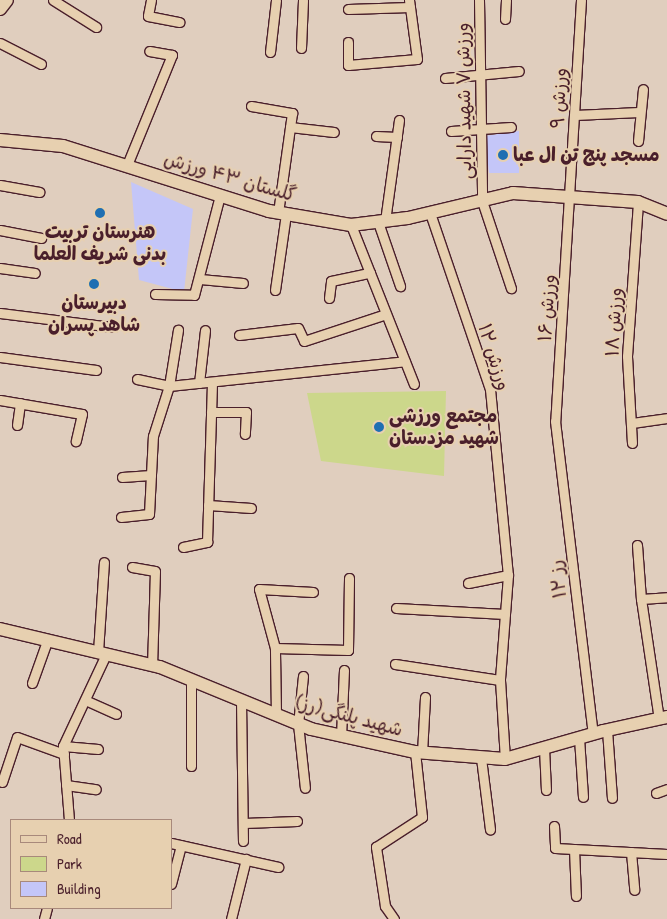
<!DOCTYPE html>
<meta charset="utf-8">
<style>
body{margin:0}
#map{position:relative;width:667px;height:919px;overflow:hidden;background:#e0cebe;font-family:"Patrick Hand","Playpen Sans Arabic",sans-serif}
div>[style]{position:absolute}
.green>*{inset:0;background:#ccd78b}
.building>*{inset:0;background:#c4c6f8}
.roads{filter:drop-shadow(1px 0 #4a1f2b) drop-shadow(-1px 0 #4a1f2b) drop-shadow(0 1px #4a1f2b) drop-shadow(0 -1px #4a1f2b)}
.street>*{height:9px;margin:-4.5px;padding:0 4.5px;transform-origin:4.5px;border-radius:4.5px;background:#e7d0b0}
.secondary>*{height:12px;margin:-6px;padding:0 6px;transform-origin:6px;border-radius:6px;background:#e7d0b0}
.dots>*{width:14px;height:14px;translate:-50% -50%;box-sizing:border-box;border:2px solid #e7d0b0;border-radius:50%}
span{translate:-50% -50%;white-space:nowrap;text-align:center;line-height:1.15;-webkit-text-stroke:4px #e7d0b0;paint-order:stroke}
.street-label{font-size:19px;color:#4a1f2b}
.poi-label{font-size:19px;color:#4a1f2b;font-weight:700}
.left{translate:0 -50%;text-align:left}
.legend{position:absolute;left:10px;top:819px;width:162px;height:90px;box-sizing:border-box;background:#e7d0b0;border:1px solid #a8897b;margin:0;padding:6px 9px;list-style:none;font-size:15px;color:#4a1f2b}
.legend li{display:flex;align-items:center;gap:10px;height:25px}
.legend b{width:25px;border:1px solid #a8897b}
</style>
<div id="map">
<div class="green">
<div style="clip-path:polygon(446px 391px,444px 476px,321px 461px,307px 393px)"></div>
</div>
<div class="building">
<div style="clip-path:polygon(519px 131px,519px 173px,489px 173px,485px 136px)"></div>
<div style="clip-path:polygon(131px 182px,193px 209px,184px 292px,139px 280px)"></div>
</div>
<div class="roads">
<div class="street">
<div style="left:53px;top:0;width:51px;rotate:32.1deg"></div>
<div style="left:151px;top:0;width:16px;rotate:101deg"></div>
<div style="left:148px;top:16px;width:32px;rotate:11deg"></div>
<div style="left:479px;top:0;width:201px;rotate:89.1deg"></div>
<div style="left:482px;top:201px;width:92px;rotate:71.6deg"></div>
<div style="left:581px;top:0;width:422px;rotate:93.5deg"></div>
<div style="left:555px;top:421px;width:315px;rotate:83.1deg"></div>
<div style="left:348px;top:9px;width:62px;rotate:-1.8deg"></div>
<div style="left:505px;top:19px;width:19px;rotate:-87deg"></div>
<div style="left:348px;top:42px;width:23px;rotate:90deg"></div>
<div style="left:348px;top:65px;width:69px;rotate:-5deg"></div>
<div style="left:417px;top:59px;width:60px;rotate:-97.7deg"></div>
<div style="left:0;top:43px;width:46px;rotate:27.1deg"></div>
<div style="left:301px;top:48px;width:48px;rotate:-87.6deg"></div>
<div style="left:270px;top:52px;width:52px;rotate:-83.4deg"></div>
<div style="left:445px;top:78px;width:74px;rotate:-5.4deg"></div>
<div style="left:251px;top:106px;width:42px;rotate:9.7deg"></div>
<div style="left:292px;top:113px;width:101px;rotate:98deg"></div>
<div style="left:575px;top:115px;width:64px;rotate:-2.7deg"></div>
<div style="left:290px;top:127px;width:44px;rotate:6.5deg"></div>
<div style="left:451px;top:131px;width:60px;rotate:-3.8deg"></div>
<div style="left:376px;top:136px;width:21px;rotate:3deg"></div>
<div style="left:638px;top:141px;width:52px;rotate:-84.5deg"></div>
<div style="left:127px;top:165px;width:119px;rotate:-67.8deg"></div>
<div style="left:172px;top:55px;width:23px;rotate:-170deg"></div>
<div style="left:0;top:185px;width:40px;rotate:10deg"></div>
<div style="left:430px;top:213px;width:186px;rotate:71.2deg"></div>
<div style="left:490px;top:389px;width:187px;rotate:84.5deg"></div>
<div style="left:508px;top:575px;width:105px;rotate:94.4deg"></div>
<div style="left:500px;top:680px;width:79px;rotate:86.4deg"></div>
<div style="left:385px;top:221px;width:102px;rotate:-82.1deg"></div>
<div style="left:378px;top:222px;width:68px;rotate:71deg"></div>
<div style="left:351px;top:225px;width:171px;rotate:68.4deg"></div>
<div style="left:0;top:230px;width:42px;rotate:11deg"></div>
<div style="left:0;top:268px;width:35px;rotate:8deg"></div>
<div style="left:200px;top:279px;width:43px;rotate:5.3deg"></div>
<div style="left:275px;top:290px;width:77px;rotate:-81.8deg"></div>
<div style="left:155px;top:294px;width:39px;rotate:1deg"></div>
<div style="left:194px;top:295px;width:103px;rotate:-75.4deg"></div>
<div style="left:329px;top:298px;width:17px;rotate:-83deg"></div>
<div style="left:331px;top:281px;width:40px;rotate:-12deg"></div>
<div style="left:0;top:313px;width:114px;rotate:7.1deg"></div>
<div style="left:239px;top:335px;width:59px;rotate:-6.8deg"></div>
<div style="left:298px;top:328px;width:14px;rotate:65deg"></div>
<div style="left:304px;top:341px;width:86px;rotate:-18.2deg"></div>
<div style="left:0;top:357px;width:97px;rotate:7.7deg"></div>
<div style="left:137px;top:379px;width:33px;rotate:12deg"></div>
<div style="left:169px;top:386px;width:237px;rotate:-6deg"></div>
<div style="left:199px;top:383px;width:53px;rotate:-83.5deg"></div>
<div style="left:0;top:400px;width:83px;rotate:9.7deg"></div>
<div style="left:82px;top:414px;width:28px;rotate:103deg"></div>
<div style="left:211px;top:412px;width:35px"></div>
<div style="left:246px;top:412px;width:22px;rotate:93deg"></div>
<div style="left:632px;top:423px;width:35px;rotate:-8deg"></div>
<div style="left:17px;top:425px;width:22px;rotate:-82deg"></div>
<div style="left:632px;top:443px;width:87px;rotate:-93.3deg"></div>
<div style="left:627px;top:356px;width:154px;rotate:-85.9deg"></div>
<div style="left:122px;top:477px;width:29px;rotate:-4deg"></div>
<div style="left:208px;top:505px;width:43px;rotate:4deg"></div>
<div style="left:121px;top:517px;width:28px;rotate:-6deg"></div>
<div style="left:149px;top:514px;width:78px;rotate:-87.1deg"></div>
<div style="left:153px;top:436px;width:52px;rotate:-72.3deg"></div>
<div style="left:169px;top:386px;width:57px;rotate:-80.9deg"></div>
<div style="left:637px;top:545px;width:54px;rotate:85.8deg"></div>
<div style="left:641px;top:599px;width:121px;rotate:81.5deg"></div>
<div style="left:183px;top:547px;width:25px;rotate:-12deg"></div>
<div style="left:207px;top:542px;width:160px;rotate:-88.2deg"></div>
<div style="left:132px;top:567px;width:23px;rotate:10deg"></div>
<div style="left:155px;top:571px;width:94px;rotate:91.8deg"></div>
<div style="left:468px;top:583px;width:41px;rotate:-11.3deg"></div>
<div style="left:641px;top:599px;width:26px;rotate:-4deg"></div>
<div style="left:396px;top:608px;width:109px;rotate:3.2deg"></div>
<div style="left:275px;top:648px;width:73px;rotate:1.6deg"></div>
<div style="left:348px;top:650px;width:72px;rotate:-89.2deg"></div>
<div style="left:98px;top:652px;width:90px;rotate:-86.2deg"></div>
<div style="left:395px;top:664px;width:106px;rotate:8.7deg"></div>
<div style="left:303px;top:676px;width:48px;rotate:95.9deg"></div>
<div style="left:298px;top:724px;width:64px;rotate:83.8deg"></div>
<div style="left:191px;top:679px;width:87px;rotate:90deg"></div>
<div style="left:32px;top:683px;width:45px;rotate:-70.3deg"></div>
<div style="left:85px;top:700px;width:34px;rotate:24deg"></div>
<div style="left:241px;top:700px;width:141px;rotate:89.2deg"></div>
<div style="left:276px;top:715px;width:67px;rotate:-90.9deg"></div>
<div style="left:275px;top:648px;width:61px;rotate:-105.2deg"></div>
<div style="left:259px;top:589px;width:54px;rotate:3.2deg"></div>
<div style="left:607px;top:730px;width:68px;rotate:85.8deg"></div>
<div style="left:341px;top:736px;width:66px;rotate:-87.4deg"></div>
<div style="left:579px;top:738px;width:59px;rotate:86.1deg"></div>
<div style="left:63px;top:746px;width:35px;rotate:5deg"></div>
<div style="left:544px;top:748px;width:42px;rotate:87.3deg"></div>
<div style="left:422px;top:753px;width:56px;rotate:-86.9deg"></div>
<div style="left:481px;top:758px;width:72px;rotate:82.8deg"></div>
<div style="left:2px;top:782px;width:47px;rotate:-71.6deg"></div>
<div style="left:17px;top:737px;width:50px;rotate:19.9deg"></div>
<div style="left:66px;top:785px;width:30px;rotate:8deg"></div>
<div style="left:656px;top:793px;width:12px;rotate:-20deg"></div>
<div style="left:69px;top:820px;width:74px;rotate:-94.6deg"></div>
<div style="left:63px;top:746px;width:102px;rotate:-64.9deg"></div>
<div style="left:244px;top:823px;width:53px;rotate:-2.2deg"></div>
<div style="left:554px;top:826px;width:22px;rotate:87deg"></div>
<div style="left:555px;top:848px;width:112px;rotate:3.1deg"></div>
<div style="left:171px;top:843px;width:110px;rotate:12.6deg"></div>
<div style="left:574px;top:849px;width:47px;rotate:87.6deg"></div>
<div style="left:631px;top:852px;width:38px;rotate:85deg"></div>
<div style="left:171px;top:884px;width:40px;rotate:-75.6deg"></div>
<div style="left:44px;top:919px;width:11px;rotate:-75deg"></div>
<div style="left:231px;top:919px;width:62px;rotate:-76deg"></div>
<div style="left:394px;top:919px;width:16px;rotate:-125deg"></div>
<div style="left:385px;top:906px;width:60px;rotate:-98.7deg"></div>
<div style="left:376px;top:847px;width:55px;rotate:-33.1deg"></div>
<div style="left:422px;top:817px;width:65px;rotate:-96.1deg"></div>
</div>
<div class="secondary">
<div style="left:0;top:9px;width:11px;rotate:-52deg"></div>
<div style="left:0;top:140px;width:63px;rotate:5.4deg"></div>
<div style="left:63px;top:146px;width:216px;rotate:17.5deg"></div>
<div style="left:269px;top:211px;width:83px;rotate:9.7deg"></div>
<div style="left:351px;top:225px;width:57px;rotate:-7deg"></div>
<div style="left:408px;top:218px;width:108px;rotate:-13.4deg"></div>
<div style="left:513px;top:193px;width:125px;rotate:4.1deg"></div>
<div style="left:638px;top:202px;width:31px;rotate:22deg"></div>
<div style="left:0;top:629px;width:164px;rotate:13.4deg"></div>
<div style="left:160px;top:667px;width:163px;rotate:22.3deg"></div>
<div style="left:311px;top:729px;width:107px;rotate:12.5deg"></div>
<div style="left:415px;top:752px;width:90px;rotate:4.4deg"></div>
<div style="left:505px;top:759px;width:102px;rotate:-15.9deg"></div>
<div style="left:603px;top:731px;width:66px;rotate:-12.3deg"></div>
</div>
</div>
<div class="dots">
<div style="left:503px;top:155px;background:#1f6fb2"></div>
<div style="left:100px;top:213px;background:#1f6fb2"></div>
<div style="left:94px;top:284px;background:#1f6fb2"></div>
<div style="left:379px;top:427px;background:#1f6fb2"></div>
</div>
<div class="street-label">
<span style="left:559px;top:98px;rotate:-87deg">ورزش ۹</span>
<span style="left:464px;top:101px;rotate:-91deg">ورزش ۷ شهید دارایی</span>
<span style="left:230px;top:177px;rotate:16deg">گلستان ۴۳ ورزش</span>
<span style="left:547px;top:308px;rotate:-86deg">ورزش ۱۶</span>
<span style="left:614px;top:322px;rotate:-87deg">ورزش ۱۸</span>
<span style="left:494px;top:357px;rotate:73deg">ورزش ۱۲</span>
<span style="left:558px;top:579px;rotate:-97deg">رز ۱۲</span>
<span style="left:349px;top:716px;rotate:15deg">شهید پلنگی(رز)</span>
</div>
<div class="poi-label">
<span class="left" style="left:513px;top:155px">مسجد پنج تن ال عبا</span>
<span style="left:100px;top:243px">هنرستان تربیت<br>بدنی شریف العلما</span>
<span style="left:94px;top:314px">دبیرستان<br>شاهد پسران</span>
<span class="left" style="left:389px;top:427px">مجتمع ورزشی<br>شهید مزدستان</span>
</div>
<ul class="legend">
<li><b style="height:6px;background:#e7d0b0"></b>Road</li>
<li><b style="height:14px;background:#ccd78b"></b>Park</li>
<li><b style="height:14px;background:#c4c6f8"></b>Building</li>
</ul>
</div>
